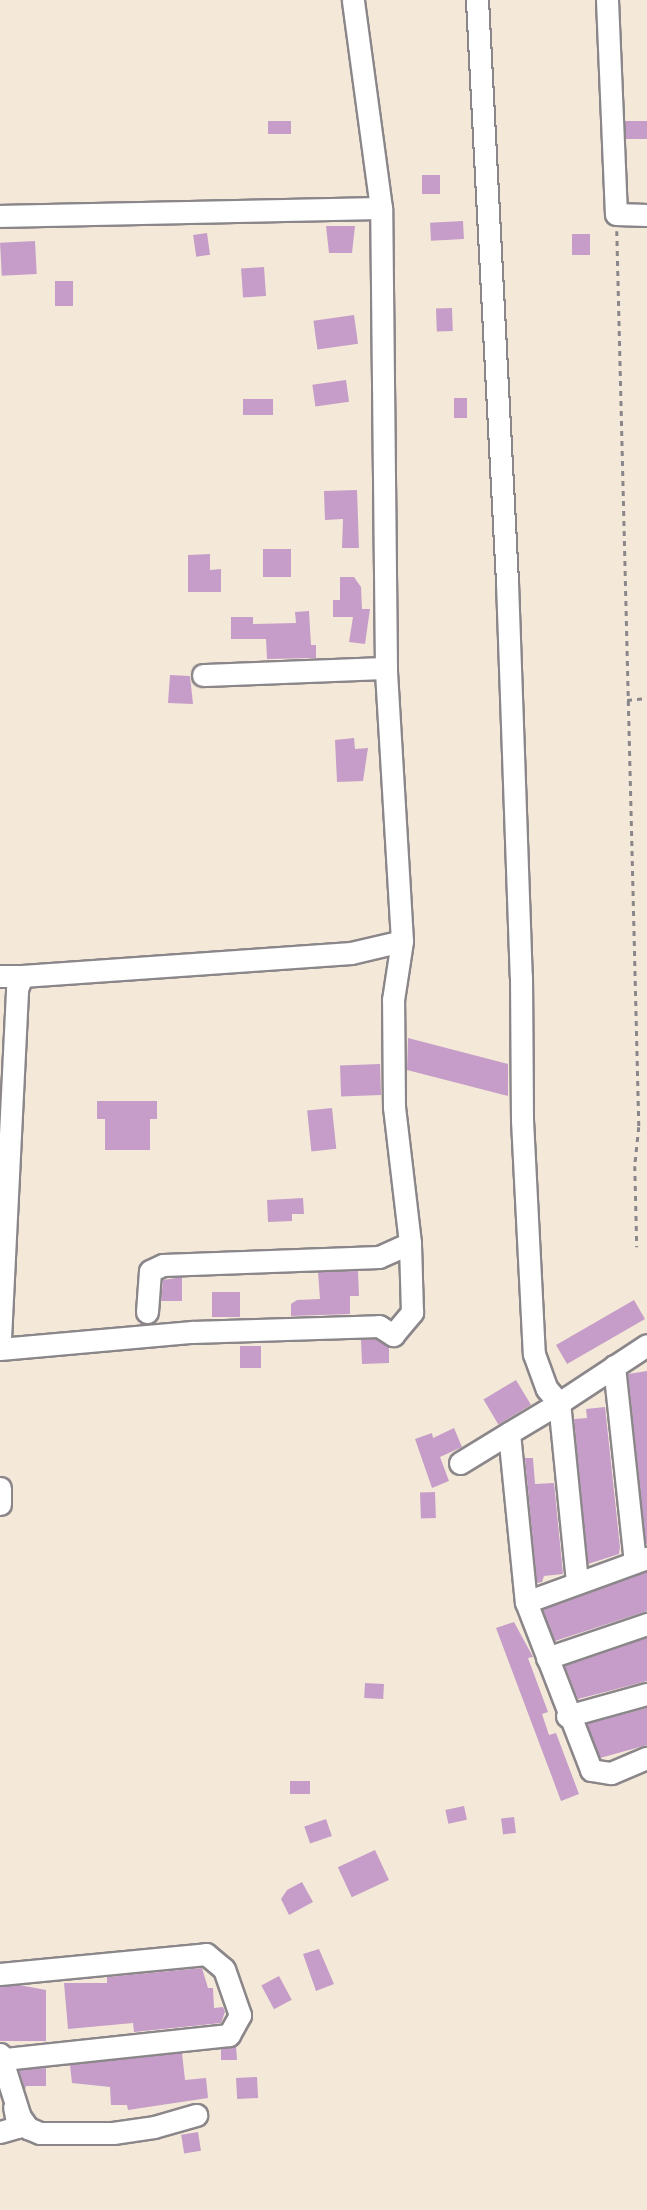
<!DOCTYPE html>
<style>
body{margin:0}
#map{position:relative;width:647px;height:2210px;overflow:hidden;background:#f4e9d8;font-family:"Gochi Hand",sans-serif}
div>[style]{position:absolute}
.building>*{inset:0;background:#c59dc8;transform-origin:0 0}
.path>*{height:2.5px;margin-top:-1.25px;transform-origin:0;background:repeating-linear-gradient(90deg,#8b868a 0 5px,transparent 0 10px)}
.roads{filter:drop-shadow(2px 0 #8b868a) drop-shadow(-2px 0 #8b868a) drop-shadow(0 2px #8b868a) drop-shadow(0 -2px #8b868a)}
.minor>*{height:21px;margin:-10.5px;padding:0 10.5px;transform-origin:10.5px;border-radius:10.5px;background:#fff}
span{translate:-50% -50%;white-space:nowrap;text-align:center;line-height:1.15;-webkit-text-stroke:7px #f6f6f2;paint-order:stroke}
</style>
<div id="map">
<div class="building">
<div style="left:268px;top:121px;width:23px;height:13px"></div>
<div style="left:625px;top:121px;width:22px;height:18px"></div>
<div style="left:422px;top:175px;width:18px;height:19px"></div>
<div style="left:463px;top:221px;width:18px;height:33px;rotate:87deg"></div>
<div style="clip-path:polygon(326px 226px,355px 226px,352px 253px,329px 253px)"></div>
<div style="left:207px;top:233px;width:22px;height:14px;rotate:82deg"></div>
<div style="left:590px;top:234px;width:21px;height:18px;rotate:90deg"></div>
<div style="left:35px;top:241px;width:33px;height:35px;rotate:87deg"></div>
<div style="left:264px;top:267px;width:29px;height:23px;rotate:86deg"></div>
<div style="left:55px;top:281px;width:18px;height:25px"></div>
<div style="left:452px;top:308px;width:23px;height:16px;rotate:88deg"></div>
<div style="left:354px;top:315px;width:29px;height:41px;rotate:82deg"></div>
<div style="left:346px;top:380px;width:22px;height:34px;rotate:82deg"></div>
<div style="left:454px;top:398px;width:13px;height:20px"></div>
<div style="left:243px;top:399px;width:30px;height:16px"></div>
<div style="clip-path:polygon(357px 490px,359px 548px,342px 548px,343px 519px,325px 520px,324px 491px)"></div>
<div style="left:263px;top:549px;width:28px;height:28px"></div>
<div style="clip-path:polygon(210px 554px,210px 570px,221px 569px,221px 592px,188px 592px,188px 555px)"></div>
<div style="clip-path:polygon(340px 577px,354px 577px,361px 587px,362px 609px,370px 609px,365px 644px,349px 642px,353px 617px,333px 617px,333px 600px,340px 600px)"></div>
<div style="clip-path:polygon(309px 611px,311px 645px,316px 645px,316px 658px,267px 659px,266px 639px,231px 639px,231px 617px,253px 617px,253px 624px,296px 623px,295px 612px)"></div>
<div style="clip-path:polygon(170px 675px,190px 676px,193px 704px,168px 703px)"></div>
<div style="clip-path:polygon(354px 738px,355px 749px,368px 748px,363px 781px,337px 782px,335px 740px)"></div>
<div style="clip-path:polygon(408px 1038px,508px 1064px,508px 1096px,407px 1070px)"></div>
<div style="left:380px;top:1064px;width:31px;height:40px;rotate:88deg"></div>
<div style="clip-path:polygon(97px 1101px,157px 1101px,157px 1119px,150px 1119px,150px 1150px,105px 1150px,105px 1119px,97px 1119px)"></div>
<div style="left:332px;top:1108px;width:41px;height:25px;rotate:84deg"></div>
<div style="clip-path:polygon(303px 1198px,304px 1214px,292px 1214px,292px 1221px,268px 1222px,267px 1200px)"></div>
<div style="clip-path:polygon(358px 1271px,359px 1296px,350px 1296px,350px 1314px,291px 1316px,291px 1304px,297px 1300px,320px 1299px,318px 1272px)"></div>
<div style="clip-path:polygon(182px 1277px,182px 1301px,161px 1301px,163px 1280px)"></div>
<div style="left:240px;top:1292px;width:25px;height:28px;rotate:90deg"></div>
<div style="left:634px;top:1300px;width:22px;height:90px;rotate:60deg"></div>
<div style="clip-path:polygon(375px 1339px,389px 1347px,389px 1363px,362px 1364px,361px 1340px)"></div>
<div style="left:240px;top:1346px;width:21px;height:22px"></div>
<div style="clip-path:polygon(647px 1371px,647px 1544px,646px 1544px,628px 1374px)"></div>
<div style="left:516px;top:1380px;width:29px;height:38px;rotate:59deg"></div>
<div style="clip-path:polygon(605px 1407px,620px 1547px,619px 1554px,588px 1564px,574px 1419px,587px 1418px,586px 1409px)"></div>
<div style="clip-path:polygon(454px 1428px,462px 1447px,440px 1457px,449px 1481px,432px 1488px,415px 1439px,432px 1433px,433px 1438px)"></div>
<div style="clip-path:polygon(525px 1458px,533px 1458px,535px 1484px,554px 1483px,563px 1574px,544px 1576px,542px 1582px,537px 1583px)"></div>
<div style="left:435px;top:1492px;width:26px;height:15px;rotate:88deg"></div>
<div style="clip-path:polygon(647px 1572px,647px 1611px,555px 1641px,543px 1610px)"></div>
<div style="clip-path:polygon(514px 1622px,533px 1657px,528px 1658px,548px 1712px,542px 1714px,549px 1735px,556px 1733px,579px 1794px,561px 1801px,496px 1628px)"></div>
<div style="clip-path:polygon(647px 1638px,647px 1681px,578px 1699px,565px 1666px)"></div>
<div style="left:365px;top:1683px;width:19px;height:15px;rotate:3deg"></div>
<div style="clip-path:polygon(647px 1708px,647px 1745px,600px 1758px,587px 1724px)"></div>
<div style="left:290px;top:1781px;width:20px;height:13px"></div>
<div style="left:464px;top:1806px;width:14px;height:19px;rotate:78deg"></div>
<div style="left:514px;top:1817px;width:16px;height:13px;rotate:83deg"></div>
<div style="left:326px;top:1819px;width:18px;height:23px;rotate:71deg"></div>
<div style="left:375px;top:1850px;width:33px;height:41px;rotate:65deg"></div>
<div style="clip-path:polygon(302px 1882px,313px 1902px,289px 1915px,281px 1899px,287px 1890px)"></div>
<div style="clip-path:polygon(319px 1949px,334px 1984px,316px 1991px,303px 1954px)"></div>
<div style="clip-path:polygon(202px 1968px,208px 1988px,213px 1988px,214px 2008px,223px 2007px,225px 2012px,221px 2023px,134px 2032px,133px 2023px,68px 2029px,64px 1983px,107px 1983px,107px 1977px)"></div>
<div style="left:279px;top:1976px;width:27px;height:20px;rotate:62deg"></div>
<div style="clip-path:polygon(19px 1985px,46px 1990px,46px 2041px,0 2041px,0 1987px)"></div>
<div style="clip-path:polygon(236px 2046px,237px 2060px,221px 2060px,221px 2049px)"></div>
<div style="clip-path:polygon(182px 2053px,185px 2080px,206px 2078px,208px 2098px,128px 2110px,127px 2105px,111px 2105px,110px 2087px,72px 2083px,70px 2065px)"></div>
<div style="clip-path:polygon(46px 2068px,46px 2086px,26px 2086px,25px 2090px,19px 2070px)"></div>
<div style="left:257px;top:2077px;width:21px;height:21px;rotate:87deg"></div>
<div style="left:198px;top:2132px;width:19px;height:17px;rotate:81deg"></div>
</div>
<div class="path">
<div style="left:617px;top:231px;width:896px;rotate:88.59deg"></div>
<div style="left:639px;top:1127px;width:39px;rotate:96deg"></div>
<div style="left:635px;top:1166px;width:81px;rotate:88.6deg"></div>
<div style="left:627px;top:700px;width:20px;rotate:-6deg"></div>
</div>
<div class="roads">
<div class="minor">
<div style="left:477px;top:0;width:583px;rotate:87.05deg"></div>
<div style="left:507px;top:582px;width:394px;rotate:88deg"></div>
<div style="left:521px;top:976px;width:144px;rotate:89.6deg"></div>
<div style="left:522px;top:1120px;width:234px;rotate:87.1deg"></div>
<div style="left:534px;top:1354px;width:37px;rotate:70deg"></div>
<div style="left:547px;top:1389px;width:18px;rotate:49deg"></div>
<div style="left:559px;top:1403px;width:105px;rotate:-33.4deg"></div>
<div style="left:607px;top:0;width:214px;rotate:87.6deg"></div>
<div style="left:616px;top:214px;width:31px;rotate:2deg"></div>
<div style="left:0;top:216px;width:381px;rotate:-1.2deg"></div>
<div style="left:203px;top:675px;width:183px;rotate:-2.2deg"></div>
<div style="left:0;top:976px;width:22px"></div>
<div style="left:147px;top:1312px;width:41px;rotate:-85.8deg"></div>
<div style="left:150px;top:1271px;width:14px;rotate:-25deg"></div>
<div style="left:163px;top:1265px;width:216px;rotate:-2.1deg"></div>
<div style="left:379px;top:1257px;width:34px;rotate:-24deg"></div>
<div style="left:410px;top:1243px;width:137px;rotate:-96.7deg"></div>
<div style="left:394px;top:1107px;width:107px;rotate:-90.5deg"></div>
<div style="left:393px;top:1000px;width:60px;rotate:-81.3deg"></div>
<div style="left:0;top:1339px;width:350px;rotate:-87.2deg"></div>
<div style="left:17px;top:989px;width:14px;rotate:-69deg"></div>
<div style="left:22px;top:976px;width:330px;rotate:-4deg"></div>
<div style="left:351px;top:953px;width:52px;rotate:-13.2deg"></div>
<div style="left:402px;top:941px;width:273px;rotate:-93.4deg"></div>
<div style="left:386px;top:668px;width:460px;rotate:-90.6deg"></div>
<div style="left:381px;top:208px;width:210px;rotate:-97.7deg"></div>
<div style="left:0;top:1349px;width:193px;rotate:-5.1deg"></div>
<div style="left:192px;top:1332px;width:187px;rotate:-1.8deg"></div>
<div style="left:379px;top:1326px;width:17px;rotate:33deg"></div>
<div style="left:393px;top:1335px;width:30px;rotate:-50deg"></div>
<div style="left:412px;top:1312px;width:69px;rotate:-91.7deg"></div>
<div style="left:614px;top:1366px;width:197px;rotate:83.9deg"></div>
<div style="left:460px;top:1463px;width:57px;rotate:-31.5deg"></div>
<div style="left:0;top:1488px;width:16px;rotate:90deg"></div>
<div style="left:577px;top:1582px;width:180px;rotate:-95.7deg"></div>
<div style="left:559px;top:1403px;width:58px;rotate:149deg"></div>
<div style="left:509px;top:1433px;width:170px;rotate:84.3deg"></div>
<div style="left:526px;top:1602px;width:180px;rotate:68.8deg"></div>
<div style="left:591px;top:1770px;width:20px;rotate:9deg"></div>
<div style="left:611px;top:1773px;width:39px;rotate:-23deg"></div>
<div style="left:526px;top:1602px;width:129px;rotate:-20deg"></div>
<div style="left:547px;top:1658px;width:106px;rotate:-18.8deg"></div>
<div style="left:567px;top:1716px;width:83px;rotate:-15.4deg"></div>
<div style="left:0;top:1974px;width:207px;rotate:-5.5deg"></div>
<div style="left:206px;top:1954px;width:23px;rotate:40deg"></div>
<div style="left:224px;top:1969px;width:49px;rotate:70.8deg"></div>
<div style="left:240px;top:2015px;width:23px;rotate:119deg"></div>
<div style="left:229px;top:2035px;width:227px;rotate:173.9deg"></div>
<div style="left:0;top:2054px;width:66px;rotate:72.4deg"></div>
<div style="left:20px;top:2117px;width:14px;rotate:54deg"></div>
<div style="left:28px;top:2128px;width:13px;rotate:23deg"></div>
<div style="left:40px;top:2133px;width:73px"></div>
<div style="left:113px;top:2133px;width:41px;rotate:-8.3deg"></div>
<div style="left:154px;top:2127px;width:44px;rotate:-15.9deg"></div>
<div style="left:0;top:2132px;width:19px;rotate:-16deg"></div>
<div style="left:18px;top:2127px;width:20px;rotate:-101deg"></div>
</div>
</div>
</div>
